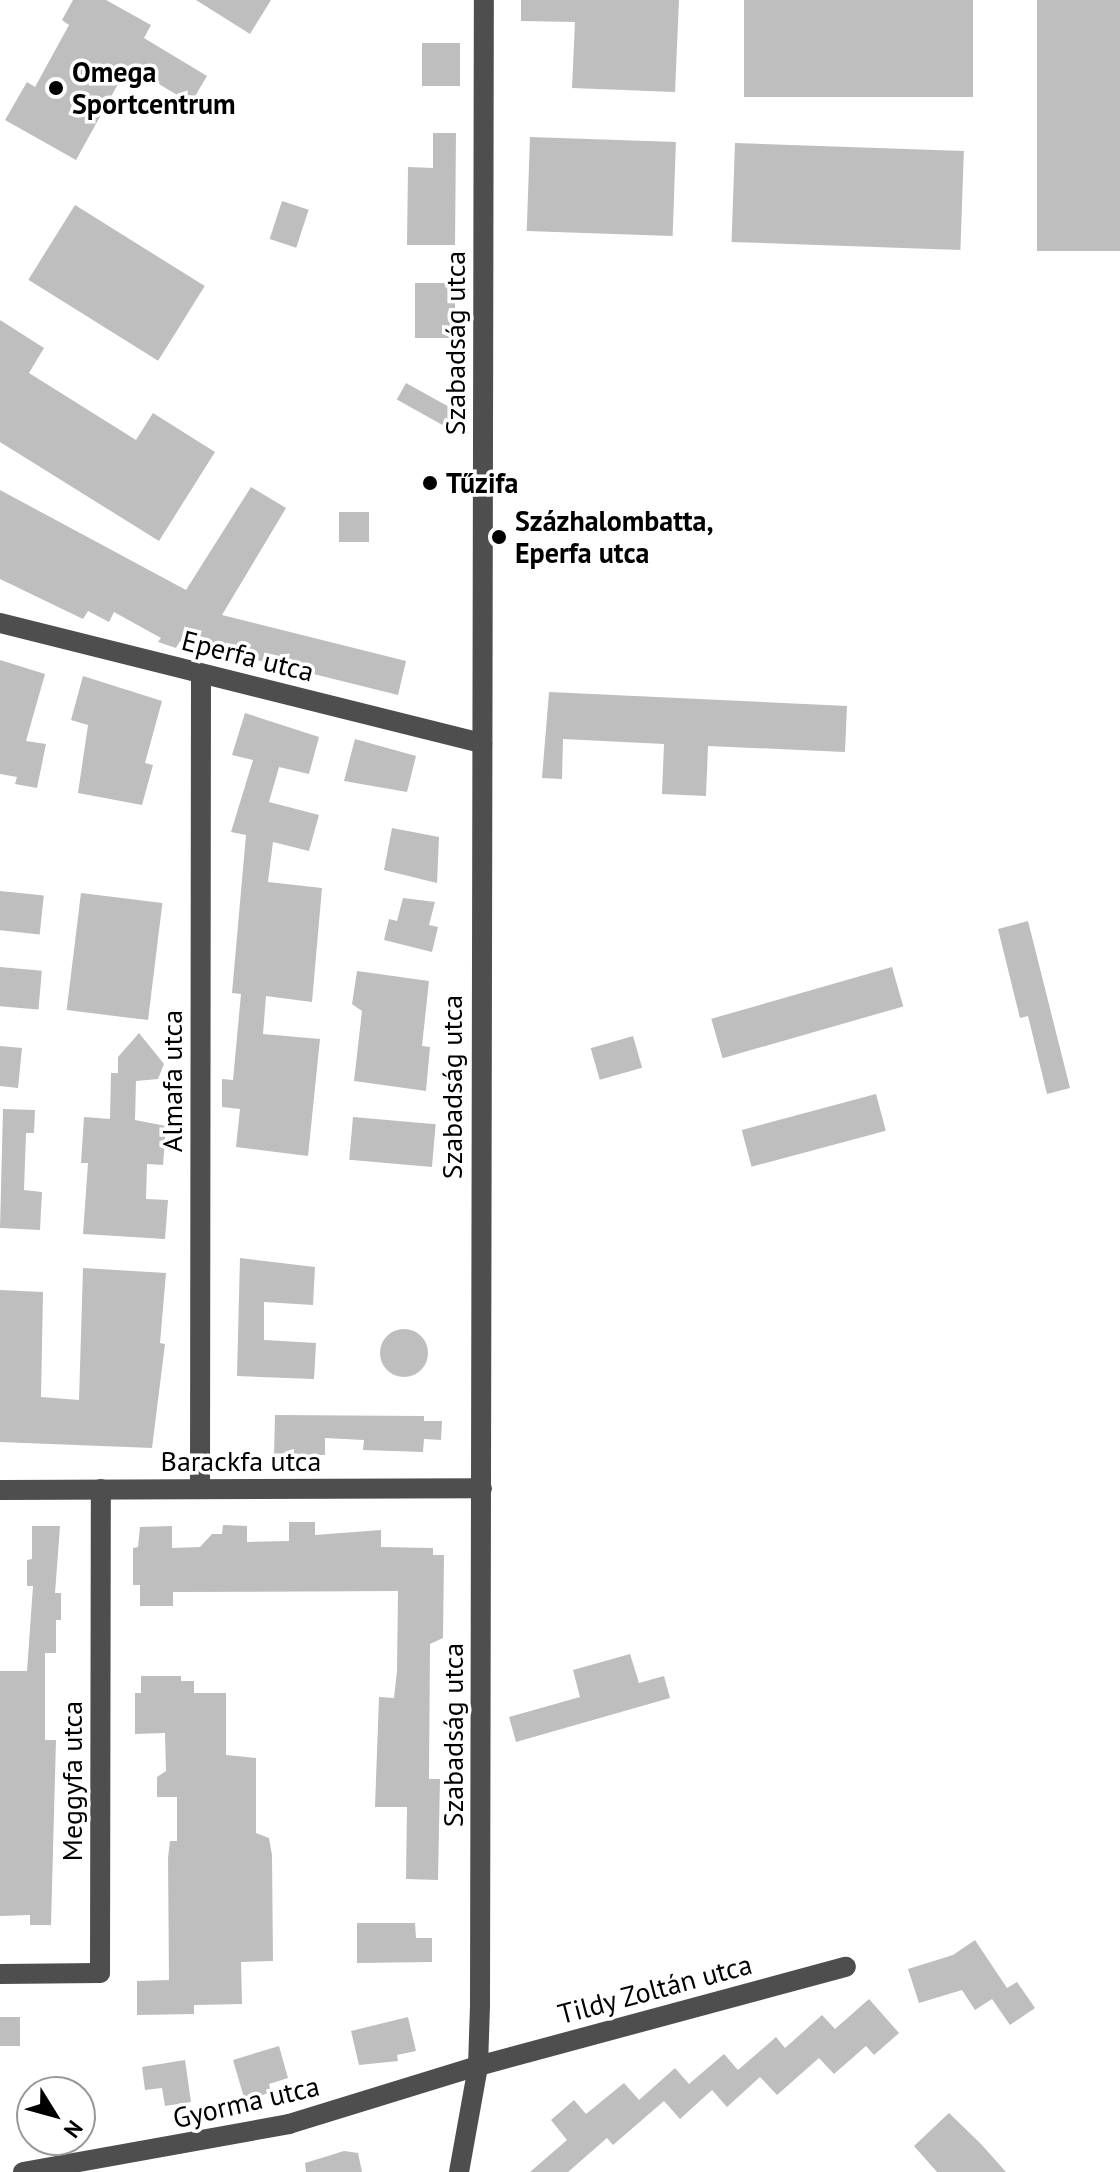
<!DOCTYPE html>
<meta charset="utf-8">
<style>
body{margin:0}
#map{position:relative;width:1120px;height:2172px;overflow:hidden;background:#fff;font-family:"PT Sans",sans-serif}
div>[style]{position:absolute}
.building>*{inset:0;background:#bebebe;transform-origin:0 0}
.round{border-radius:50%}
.minor>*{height:20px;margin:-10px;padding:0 10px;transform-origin:10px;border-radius:10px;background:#4e4e4e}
.dots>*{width:22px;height:22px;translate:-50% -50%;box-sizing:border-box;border:4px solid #fff;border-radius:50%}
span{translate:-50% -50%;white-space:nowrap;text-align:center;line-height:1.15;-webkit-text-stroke:7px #fff;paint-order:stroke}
.poi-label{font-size:28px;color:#000;font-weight:700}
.left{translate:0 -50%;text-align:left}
.street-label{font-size:28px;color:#000}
.north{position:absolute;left:16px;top:2076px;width:80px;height:80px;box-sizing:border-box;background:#fff;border:2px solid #999;border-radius:50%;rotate:127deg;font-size:22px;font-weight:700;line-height:32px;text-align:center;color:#000}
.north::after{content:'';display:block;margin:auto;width:28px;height:36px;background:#000;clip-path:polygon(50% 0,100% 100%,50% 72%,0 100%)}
</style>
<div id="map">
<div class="building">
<div style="clip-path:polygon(73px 0,106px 0,151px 25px,144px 38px,207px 76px,191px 103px,128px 66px,76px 160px,5px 120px,27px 82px,35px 87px,69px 25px,62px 20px)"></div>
<div style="clip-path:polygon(196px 0,271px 0,250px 34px)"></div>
<div style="clip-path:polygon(521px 0,679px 0,675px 92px,572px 88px,575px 22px,521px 21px)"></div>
<div style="left:744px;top:0;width:229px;height:97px"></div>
<div style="left:1037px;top:0;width:83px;height:251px"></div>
<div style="left:422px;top:43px;width:38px;height:43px"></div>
<div style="clip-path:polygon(433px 133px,456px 133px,455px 245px,407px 245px,408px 167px,433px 168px)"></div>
<div style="left:530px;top:137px;width:146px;height:94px;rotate:2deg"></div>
<div style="left:735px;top:143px;width:229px;height:99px;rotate:2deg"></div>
<div style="left:282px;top:201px;width:28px;height:40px;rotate:18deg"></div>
<div style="left:75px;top:205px;width:153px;height:88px;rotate:32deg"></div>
<div style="left:415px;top:283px;width:40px;height:55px"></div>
<div style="clip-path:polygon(0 320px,44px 348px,29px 373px,136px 440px,153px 413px,215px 452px,159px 541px,0 442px)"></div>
<div style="left:406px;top:383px;width:64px;height:19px;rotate:29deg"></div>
<div style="clip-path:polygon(251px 487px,286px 508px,222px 615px,406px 661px,398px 695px,180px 641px,176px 648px,158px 642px,161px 638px,114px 612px,109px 622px,88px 611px,83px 619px,0 579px,0 490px,186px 590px)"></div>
<div style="left:339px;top:512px;width:30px;height:30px"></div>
<div style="clip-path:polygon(0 660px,45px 674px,26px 741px,46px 744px,37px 788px,15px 784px,17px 777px,0 774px)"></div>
<div style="clip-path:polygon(83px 676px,162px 701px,145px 763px,153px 765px,142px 805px,78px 793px,88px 725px,71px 720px)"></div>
<div style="clip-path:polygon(549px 692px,847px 706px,845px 752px,708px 746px,706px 796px,662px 794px,664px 744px,563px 739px,562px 779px,542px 778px)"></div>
<div style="clip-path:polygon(245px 713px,319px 737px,309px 774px,279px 767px,269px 802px,319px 815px,309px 851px,273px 842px,268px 882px,322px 888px,312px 1002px,266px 996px,263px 1034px,320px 1039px,308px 1156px,236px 1147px,240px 1109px,222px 1107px,222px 1079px,233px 1080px,241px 994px,232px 993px,246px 835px,231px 832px,253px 760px,232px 755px)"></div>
<div style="clip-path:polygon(355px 739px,416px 756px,407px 792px,344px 781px)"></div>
<div style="clip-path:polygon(392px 828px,439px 837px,437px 883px,384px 870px)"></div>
<div style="left:0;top:891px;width:44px;height:39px;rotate:6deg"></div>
<div style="left:81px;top:893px;width:82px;height:118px;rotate:7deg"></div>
<div style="clip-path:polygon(403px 898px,435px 902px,429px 925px,438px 927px,432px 952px,384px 940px,389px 919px,397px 921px)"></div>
<div style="clip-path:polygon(1028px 921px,1070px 1088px,1047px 1094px,1028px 1016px,1020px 1018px,998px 929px)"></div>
<div style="left:0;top:967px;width:42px;height:39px;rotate:5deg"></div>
<div style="left:892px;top:967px;width:41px;height:188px;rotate:74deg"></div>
<div style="clip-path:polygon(357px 971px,429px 981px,422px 1046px,430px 1047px,426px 1091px,354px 1081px,362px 1011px,352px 1004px)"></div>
<div style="clip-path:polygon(139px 1033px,164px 1064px,158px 1079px,136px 1081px,135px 1120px,166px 1126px,163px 1165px,147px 1164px,146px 1199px,168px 1200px,165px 1239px,83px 1234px,88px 1163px,81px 1163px,84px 1117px,110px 1119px,111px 1073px,118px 1073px,118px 1057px)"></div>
<div style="left:633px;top:1036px;width:33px;height:44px;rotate:74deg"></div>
<div style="clip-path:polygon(0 1046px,22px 1048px,18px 1088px,0 1086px)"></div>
<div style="left:876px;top:1094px;width:38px;height:139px;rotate:75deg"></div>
<div style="clip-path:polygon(3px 1109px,35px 1110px,34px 1133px,26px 1133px,24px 1190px,42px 1192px,40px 1230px,0 1228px)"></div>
<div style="left:353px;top:1117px;width:83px;height:43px;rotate:5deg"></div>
<div style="clip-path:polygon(240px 1258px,315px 1267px,313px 1305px,264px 1302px,264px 1340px,316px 1343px,314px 1379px,237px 1376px)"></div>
<div style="clip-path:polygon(83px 1268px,166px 1273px,160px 1343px,165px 1344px,152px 1448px,0 1442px,0 1290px,43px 1292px,41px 1397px,79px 1400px)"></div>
<div class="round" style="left:380px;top:1329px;width:48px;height:48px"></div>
<div style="clip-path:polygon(275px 1415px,424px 1416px,424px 1421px,442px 1421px,441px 1440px,424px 1439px,423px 1452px,363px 1450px,364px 1440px,325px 1438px,325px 1455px,274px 1455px)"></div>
<div style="clip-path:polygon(289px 1522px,315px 1522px,315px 1535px,381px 1530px,381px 1547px,433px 1548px,433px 1555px,444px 1555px,443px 1638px,430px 1644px,429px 1779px,440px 1779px,438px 1880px,406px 1879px,407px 1807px,375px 1807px,379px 1697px,394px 1698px,397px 1671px,398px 1591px,173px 1592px,173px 1606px,140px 1606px,140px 1585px,133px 1585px,133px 1548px,138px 1547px,140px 1527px,172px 1526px,172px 1548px,200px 1547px,212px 1534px,222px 1534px,223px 1525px,247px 1526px,247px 1542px,289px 1541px)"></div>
<div style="clip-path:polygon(32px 1526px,60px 1526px,55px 1593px,61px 1593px,61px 1620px,56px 1620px,56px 1653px,45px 1653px,45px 1740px,56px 1740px,51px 1925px,30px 1925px,30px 1915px,0 1916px,0 1671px,27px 1671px,33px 1586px,27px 1586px,27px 1560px,32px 1559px)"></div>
<div style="clip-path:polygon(630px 1654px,639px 1683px,664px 1676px,670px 1698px,516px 1742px,509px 1717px,580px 1697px,573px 1670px)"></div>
<div style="clip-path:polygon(141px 1676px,181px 1676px,181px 1681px,194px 1681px,194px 1693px,226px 1693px,226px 1755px,256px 1758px,256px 1833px,269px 1838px,272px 1855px,273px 1961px,241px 1962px,242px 2004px,194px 2005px,194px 2014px,137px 2015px,137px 1981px,169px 1980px,168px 1858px,170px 1841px,177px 1841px,177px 1797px,157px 1797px,157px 1777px,166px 1771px,165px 1733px,135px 1734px,135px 1693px,141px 1693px)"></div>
<div style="clip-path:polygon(357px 1923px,415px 1923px,416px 1938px,432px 1938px,432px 1962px,357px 1963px)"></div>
<div style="clip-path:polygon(975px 1940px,1007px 1988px,1017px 1982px,1035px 2008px,1010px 2025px,992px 1999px,975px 2010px,962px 1990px,919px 2003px,908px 1969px,953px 1955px)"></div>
<div style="clip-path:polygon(869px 1999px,899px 2033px,874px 2055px,866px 2046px,834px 2074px,819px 2058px,777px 2095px,760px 2077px,727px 2107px,712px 2090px,680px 2119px,664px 2101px,613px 2145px,607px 2138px,568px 2172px,530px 2172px,567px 2140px,551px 2120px,574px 2100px,586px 2114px,624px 2083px,639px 2100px,675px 2068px,689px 2084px,724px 2054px,738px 2070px,776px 2037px,785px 2048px,822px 2015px,835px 2029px)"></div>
<div style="left:0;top:2017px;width:20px;height:29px"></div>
<div style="clip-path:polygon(408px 2017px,416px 2051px,397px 2055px,398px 2061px,359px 2065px,351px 2031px)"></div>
<div style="clip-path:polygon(279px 2046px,288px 2078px,269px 2084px,271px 2092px,245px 2101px,233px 2060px)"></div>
<div style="clip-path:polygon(185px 2060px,191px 2102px,165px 2106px,162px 2088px,145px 2090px,142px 2067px)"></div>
<div style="clip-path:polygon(949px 2113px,981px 2144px,1006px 2172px,937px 2172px,914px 2146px)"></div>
<div style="clip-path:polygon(344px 2151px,358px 2153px,362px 2172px,306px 2172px,305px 2163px)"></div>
</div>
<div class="minor">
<div style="left:0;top:623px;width:497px;rotate:14deg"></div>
<div style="left:200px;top:1489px;width:815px;rotate:-89.93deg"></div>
<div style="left:0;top:1490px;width:482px;rotate:-0.2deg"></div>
<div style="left:0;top:1974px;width:100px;rotate:-0.6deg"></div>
<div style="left:100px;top:1973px;width:484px;rotate:-89.9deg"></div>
<div style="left:23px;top:2172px;width:270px;rotate:-10.2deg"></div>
<div style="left:289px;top:2124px;width:198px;rotate:-17.1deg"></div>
<div style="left:478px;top:2066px;width:381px;rotate:-15.1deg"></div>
<div style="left:459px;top:2172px;width:108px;rotate:-79.8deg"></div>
<div style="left:478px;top:2066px;width:61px;rotate:-88.1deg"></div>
<div style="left:480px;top:2005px;width:2005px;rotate:-89.89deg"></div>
</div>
<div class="dots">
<div style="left:56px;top:88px;background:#000"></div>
<div style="left:430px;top:483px;background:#000"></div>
<div style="left:499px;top:537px;background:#000"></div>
</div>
<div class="poi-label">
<span class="left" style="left:72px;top:88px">Omega<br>Sportcentrum</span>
<span class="left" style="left:446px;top:483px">Tűzifa</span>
<span class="left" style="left:515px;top:537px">Százhalombatta,<br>Eperfa utca</span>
</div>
<div class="street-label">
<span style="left:455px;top:343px;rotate:-90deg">Szabadság utca</span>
<span style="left:248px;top:656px;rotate:14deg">Eperfa utca</span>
<span style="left:172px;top:1081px;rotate:-90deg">Almafa utca</span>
<span style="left:452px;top:1087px;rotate:-90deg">Szabadság utca</span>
<span style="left:241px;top:1461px">Barackfa utca</span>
<span style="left:453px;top:1735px;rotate:-90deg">Szabadság utca</span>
<span style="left:72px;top:1781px;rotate:-90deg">Meggyfa utca</span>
<span style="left:655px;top:1989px;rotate:-15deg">Tildy Zoltán utca</span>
<span style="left:246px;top:2102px;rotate:-13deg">Gyorma utca</span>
</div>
<div class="north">N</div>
</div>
